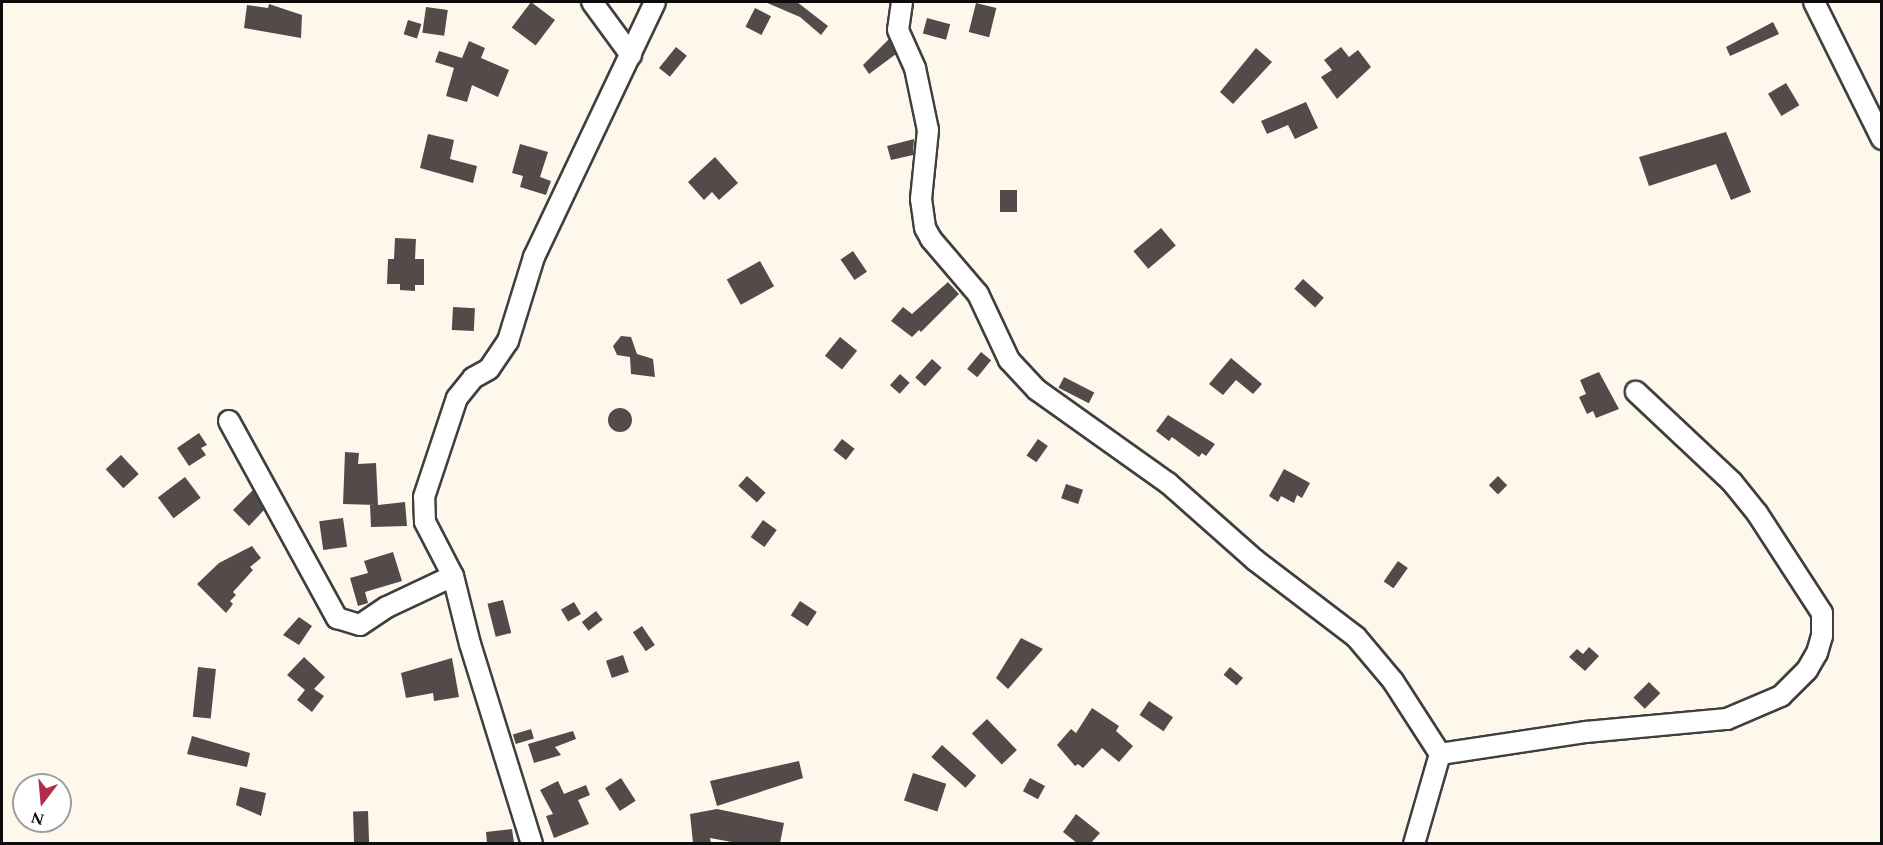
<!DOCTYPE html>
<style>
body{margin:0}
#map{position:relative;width:1883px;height:845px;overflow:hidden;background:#fef7eb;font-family:Spectral,serif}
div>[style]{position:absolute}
.building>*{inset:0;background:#534b49;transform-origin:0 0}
.round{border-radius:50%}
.roads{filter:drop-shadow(2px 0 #3f3f3f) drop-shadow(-2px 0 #3f3f3f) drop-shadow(0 2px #3f3f3f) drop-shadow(0 -2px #3f3f3f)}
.minor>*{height:20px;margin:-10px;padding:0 10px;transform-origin:10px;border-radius:10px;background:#fff}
span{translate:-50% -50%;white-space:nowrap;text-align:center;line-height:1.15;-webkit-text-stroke:6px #fff;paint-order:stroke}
.frame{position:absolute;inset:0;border:3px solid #0c0c0c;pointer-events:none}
.north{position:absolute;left:12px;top:773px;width:60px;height:60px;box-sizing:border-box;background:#fff;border:2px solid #9e9e9e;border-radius:50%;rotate:196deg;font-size:16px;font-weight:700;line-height:24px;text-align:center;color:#0c0c0c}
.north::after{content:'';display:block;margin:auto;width:21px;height:27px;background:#b12e4a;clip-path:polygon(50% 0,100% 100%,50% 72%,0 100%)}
</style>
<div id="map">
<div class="building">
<div style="left:531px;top:2px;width:30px;height:32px;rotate:37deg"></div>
<div style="clip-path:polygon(765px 2px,797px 2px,828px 26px,821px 35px,800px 17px)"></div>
<div style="left:976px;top:3px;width:21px;height:30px;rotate:14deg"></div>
<div style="clip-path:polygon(269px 4px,302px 15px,301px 38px,244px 28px,247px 5px,268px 8px)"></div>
<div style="left:426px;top:7px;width:22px;height:26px;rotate:8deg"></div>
<div style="left:755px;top:8px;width:18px;height:21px;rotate:27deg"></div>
<div style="left:927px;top:18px;width:24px;height:16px;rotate:15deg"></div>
<div style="left:408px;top:20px;width:14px;height:15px;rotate:17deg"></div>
<div style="clip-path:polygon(1773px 22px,1779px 34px,1730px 56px,1726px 47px)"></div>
<div style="clip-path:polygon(889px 39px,896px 54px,869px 74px,863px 65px)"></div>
<div style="clip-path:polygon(469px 41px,485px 48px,481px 58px,509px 70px,498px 97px,472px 85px,467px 102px,446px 96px,454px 68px,435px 62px,439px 51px,462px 58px)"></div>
<div style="left:676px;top:47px;width:14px;height:27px;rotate:39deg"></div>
<div style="clip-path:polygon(1341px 47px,1349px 57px,1358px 50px,1371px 67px,1337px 99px,1321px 77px,1332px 70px,1324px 60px)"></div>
<div style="clip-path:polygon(1256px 48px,1272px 62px,1233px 104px,1220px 92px)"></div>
<div style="left:1786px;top:83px;width:26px;height:21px;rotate:59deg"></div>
<div style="clip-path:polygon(1306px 102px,1318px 128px,1295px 139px,1288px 125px,1267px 134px,1261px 121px)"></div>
<div style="clip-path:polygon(1726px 132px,1751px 192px,1731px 200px,1716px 164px,1649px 186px,1639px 157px)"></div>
<div style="clip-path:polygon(428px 134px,454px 140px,450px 159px,477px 166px,473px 183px,420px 168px)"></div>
<div style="clip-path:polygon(914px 139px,913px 155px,891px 160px,887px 146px)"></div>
<div style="clip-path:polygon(520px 144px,548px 152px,540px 177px,551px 181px,546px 195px,520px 187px,523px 176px,512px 173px)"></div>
<div style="clip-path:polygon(715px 157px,738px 183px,719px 200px,712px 192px,704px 200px,688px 182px)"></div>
<div style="left:1000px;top:190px;width:17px;height:22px"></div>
<div style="left:1161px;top:228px;width:23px;height:36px;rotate:50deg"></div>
<div style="clip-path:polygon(395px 238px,416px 239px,415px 259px,424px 259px,424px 285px,415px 285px,415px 291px,400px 290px,400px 284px,387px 284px,388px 259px,394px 259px)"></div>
<div style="left:853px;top:251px;width:25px;height:15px;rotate:56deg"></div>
<div style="left:760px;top:261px;width:29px;height:38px;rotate:61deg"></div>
<div style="left:1303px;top:279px;width:28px;height:13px;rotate:42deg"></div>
<div style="clip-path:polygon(948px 282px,959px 294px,921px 332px,919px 330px,912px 337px,891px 321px,903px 307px,912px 314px)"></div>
<div style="left:453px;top:307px;width:22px;height:23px;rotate:3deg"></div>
<div style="clip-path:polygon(621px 336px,631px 337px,637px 354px,653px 359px,655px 377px,631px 374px,630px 357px,617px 355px,613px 346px)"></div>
<div style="left:840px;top:337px;width:22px;height:24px;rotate:39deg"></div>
<div style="left:981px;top:352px;width:13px;height:22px;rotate:39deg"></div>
<div style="clip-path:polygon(1231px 358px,1262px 384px,1253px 394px,1236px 380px,1223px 395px,1209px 384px)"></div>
<div style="left:932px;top:359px;width:13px;height:25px;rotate:42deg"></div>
<div style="clip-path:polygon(1599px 372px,1619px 409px,1596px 418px,1593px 411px,1587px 414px,1579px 397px,1586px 394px,1580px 380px)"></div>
<div style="left:900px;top:374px;width:13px;height:15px;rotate:42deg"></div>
<div style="left:1064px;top:377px;width:34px;height:12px;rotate:27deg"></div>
<div class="round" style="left:608px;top:408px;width:24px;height:24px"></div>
<div style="clip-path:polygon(1168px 415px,1215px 444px,1206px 456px,1202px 453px,1199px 457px,1172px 437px,1169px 441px,1156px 431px)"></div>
<div style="clip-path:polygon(199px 433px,207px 445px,201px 448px,206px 455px,189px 466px,177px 448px)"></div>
<div style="left:842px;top:439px;width:16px;height:14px;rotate:38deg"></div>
<div style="left:1038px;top:439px;width:12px;height:20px;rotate:35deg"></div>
<div style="clip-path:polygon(345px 452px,359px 453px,358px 464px,376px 463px,378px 505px,405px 502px,407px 526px,371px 527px,370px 505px,376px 505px,343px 504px)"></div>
<div style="left:121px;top:455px;width:26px;height:21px;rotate:47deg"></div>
<div style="clip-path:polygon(1284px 469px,1310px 483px,1302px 498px,1297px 495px,1294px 503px,1281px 496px,1278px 502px,1269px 496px)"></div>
<div style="left:747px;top:476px;width:25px;height:13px;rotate:42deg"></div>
<div style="left:1498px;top:476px;width:13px;height:13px;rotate:45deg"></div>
<div style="left:185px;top:477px;width:26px;height:34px;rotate:53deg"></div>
<div style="left:1066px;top:484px;width:18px;height:15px;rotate:19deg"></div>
<div style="clip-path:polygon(253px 490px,264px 510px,249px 526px,233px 510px)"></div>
<div style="left:343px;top:518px;width:29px;height:24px;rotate:82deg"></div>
<div style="left:763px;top:520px;width:17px;height:21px;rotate:36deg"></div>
<div style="clip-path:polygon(252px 546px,261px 558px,250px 567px,253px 570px,233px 592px,236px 595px,230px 601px,233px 604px,226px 613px,197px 584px,219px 563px)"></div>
<div style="clip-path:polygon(393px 552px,402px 581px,365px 592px,368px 603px,358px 606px,350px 578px,368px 573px,364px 561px)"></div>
<div style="left:1398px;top:561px;width:12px;height:25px;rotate:35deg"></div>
<div style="left:503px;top:600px;width:34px;height:16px;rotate:76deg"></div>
<div style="left:800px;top:601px;width:20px;height:17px;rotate:33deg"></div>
<div style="left:574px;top:602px;width:14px;height:15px;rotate:60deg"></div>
<div style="left:596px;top:611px;width:11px;height:18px;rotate:52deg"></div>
<div style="clip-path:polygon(299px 617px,312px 626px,299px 645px,283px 635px)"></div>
<div style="left:642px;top:626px;width:23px;height:11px;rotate:56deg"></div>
<div style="clip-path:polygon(1021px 638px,1043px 649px,1008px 689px,996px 678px)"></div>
<div style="clip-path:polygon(1589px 647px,1599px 656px,1585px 671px,1569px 657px,1577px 649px,1583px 654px)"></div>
<div style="left:623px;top:655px;width:18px;height:18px;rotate:71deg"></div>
<div style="clip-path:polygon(304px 657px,325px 677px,314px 689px,324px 696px,312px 712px,297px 700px,305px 690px,287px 675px)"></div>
<div style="clip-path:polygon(452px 658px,459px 697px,434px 701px,433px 693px,406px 698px,401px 673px)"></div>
<div style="left:198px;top:667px;width:18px;height:50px;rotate:6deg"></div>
<div style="left:1230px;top:667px;width:17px;height:10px;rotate:40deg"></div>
<div style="left:1649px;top:682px;width:16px;height:22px;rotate:45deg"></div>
<div style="left:1149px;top:701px;width:29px;height:17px;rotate:34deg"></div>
<div style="clip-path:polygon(1092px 708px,1119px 726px,1116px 731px,1133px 746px,1119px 762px,1102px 748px,1083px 768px,1078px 764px,1075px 766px,1057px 745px,1071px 729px,1076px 733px)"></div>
<div style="left:987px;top:719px;width:43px;height:21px;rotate:46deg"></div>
<div style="left:531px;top:729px;width:10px;height:19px;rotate:73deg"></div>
<div style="clip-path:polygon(573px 731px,576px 739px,555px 747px,561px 755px,534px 763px,528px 744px)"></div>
<div style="clip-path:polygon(192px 736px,250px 753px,247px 767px,187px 754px)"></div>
<div style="left:942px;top:745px;width:46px;height:16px;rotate:42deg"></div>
<div style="clip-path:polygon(799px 761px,803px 778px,717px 806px,710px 781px)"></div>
<div style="left:913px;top:773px;width:35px;height:29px;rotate:18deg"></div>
<div style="left:621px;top:778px;width:27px;height:19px;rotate:57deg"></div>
<div style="left:1030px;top:778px;width:17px;height:15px;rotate:28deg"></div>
<div style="clip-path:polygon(558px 781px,564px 794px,586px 785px,590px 795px,578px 800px,589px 824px,554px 838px,546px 816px,553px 814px,540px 790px)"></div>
<div style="clip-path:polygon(240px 787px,266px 793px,261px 816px,236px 805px)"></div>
<div style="clip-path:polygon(717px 809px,784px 823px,780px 843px,737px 843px,710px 838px,711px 843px,693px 843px,690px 814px)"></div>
<div style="left:368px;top:811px;width:32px;height:15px;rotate:88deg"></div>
<div style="clip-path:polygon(1076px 814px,1100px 833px,1091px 843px,1077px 843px,1063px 832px)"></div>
<div style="clip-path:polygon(512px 829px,514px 843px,487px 843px,486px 832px)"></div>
</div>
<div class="roads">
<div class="minor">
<div style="left:592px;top:2px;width:66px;rotate:53.7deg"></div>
<div style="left:902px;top:2px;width:28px;rotate:98deg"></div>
<div style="left:898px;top:30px;width:42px;rotate:65.9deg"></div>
<div style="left:915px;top:68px;width:63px;rotate:78.2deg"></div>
<div style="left:928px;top:130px;width:69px;rotate:95.8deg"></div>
<div style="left:921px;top:199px;width:29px;rotate:82deg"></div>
<div style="left:925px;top:228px;width:13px;rotate:61deg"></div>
<div style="left:931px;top:239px;width:72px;rotate:49.5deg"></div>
<div style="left:978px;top:294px;width:73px;rotate:64.8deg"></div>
<div style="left:1009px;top:360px;width:41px;rotate:47deg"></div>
<div style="left:1037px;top:390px;width:161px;rotate:35.4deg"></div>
<div style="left:1168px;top:483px;width:116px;rotate:41.5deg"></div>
<div style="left:1255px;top:560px;width:127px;rotate:37.3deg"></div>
<div style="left:1356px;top:637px;width:57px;rotate:49.9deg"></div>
<div style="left:1393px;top:681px;width:87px;rotate:57.2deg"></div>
<div style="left:1440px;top:754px;width:94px;rotate:106.1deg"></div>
<div style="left:1814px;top:2px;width:153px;rotate:63.6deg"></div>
<div style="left:229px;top:421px;width:225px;rotate:61.3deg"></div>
<div style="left:337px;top:618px;width:24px;rotate:17deg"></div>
<div style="left:360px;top:625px;width:32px;rotate:-34deg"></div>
<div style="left:387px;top:607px;width:73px;rotate:-25.2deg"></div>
<div style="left:1440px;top:754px;width:148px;rotate:-8.6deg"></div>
<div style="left:1586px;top:732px;width:142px;rotate:-5.3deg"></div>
<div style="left:1727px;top:719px;width:59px;rotate:-23.1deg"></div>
<div style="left:1781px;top:696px;width:37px;rotate:-45deg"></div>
<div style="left:1807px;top:670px;width:20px;rotate:-60deg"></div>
<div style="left:1817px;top:653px;width:18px;rotate:-74deg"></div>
<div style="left:1822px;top:636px;width:23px;rotate:-90deg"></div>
<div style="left:1822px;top:613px;width:119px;rotate:-123deg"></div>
<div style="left:1757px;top:513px;width:40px;rotate:-129deg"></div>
<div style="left:1732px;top:482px;width:132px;rotate:-136.8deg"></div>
<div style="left:532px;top:844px;width:209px;rotate:-107.2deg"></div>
<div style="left:470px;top:644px;width:70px;rotate:-104deg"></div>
<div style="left:453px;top:576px;width:61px;rotate:-117.4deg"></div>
<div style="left:425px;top:522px;width:25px;rotate:-92deg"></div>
<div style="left:424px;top:497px;width:104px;rotate:-71.6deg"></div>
<div style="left:457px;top:398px;width:26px;rotate:-51deg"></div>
<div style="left:473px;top:378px;width:18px;rotate:-29deg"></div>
<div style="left:489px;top:369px;width:34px;rotate:-56deg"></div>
<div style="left:508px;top:341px;width:88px;rotate:-72.8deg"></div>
<div style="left:534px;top:257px;width:282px;rotate:-64.6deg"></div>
</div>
</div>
<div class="frame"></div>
<div class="north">N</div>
</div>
